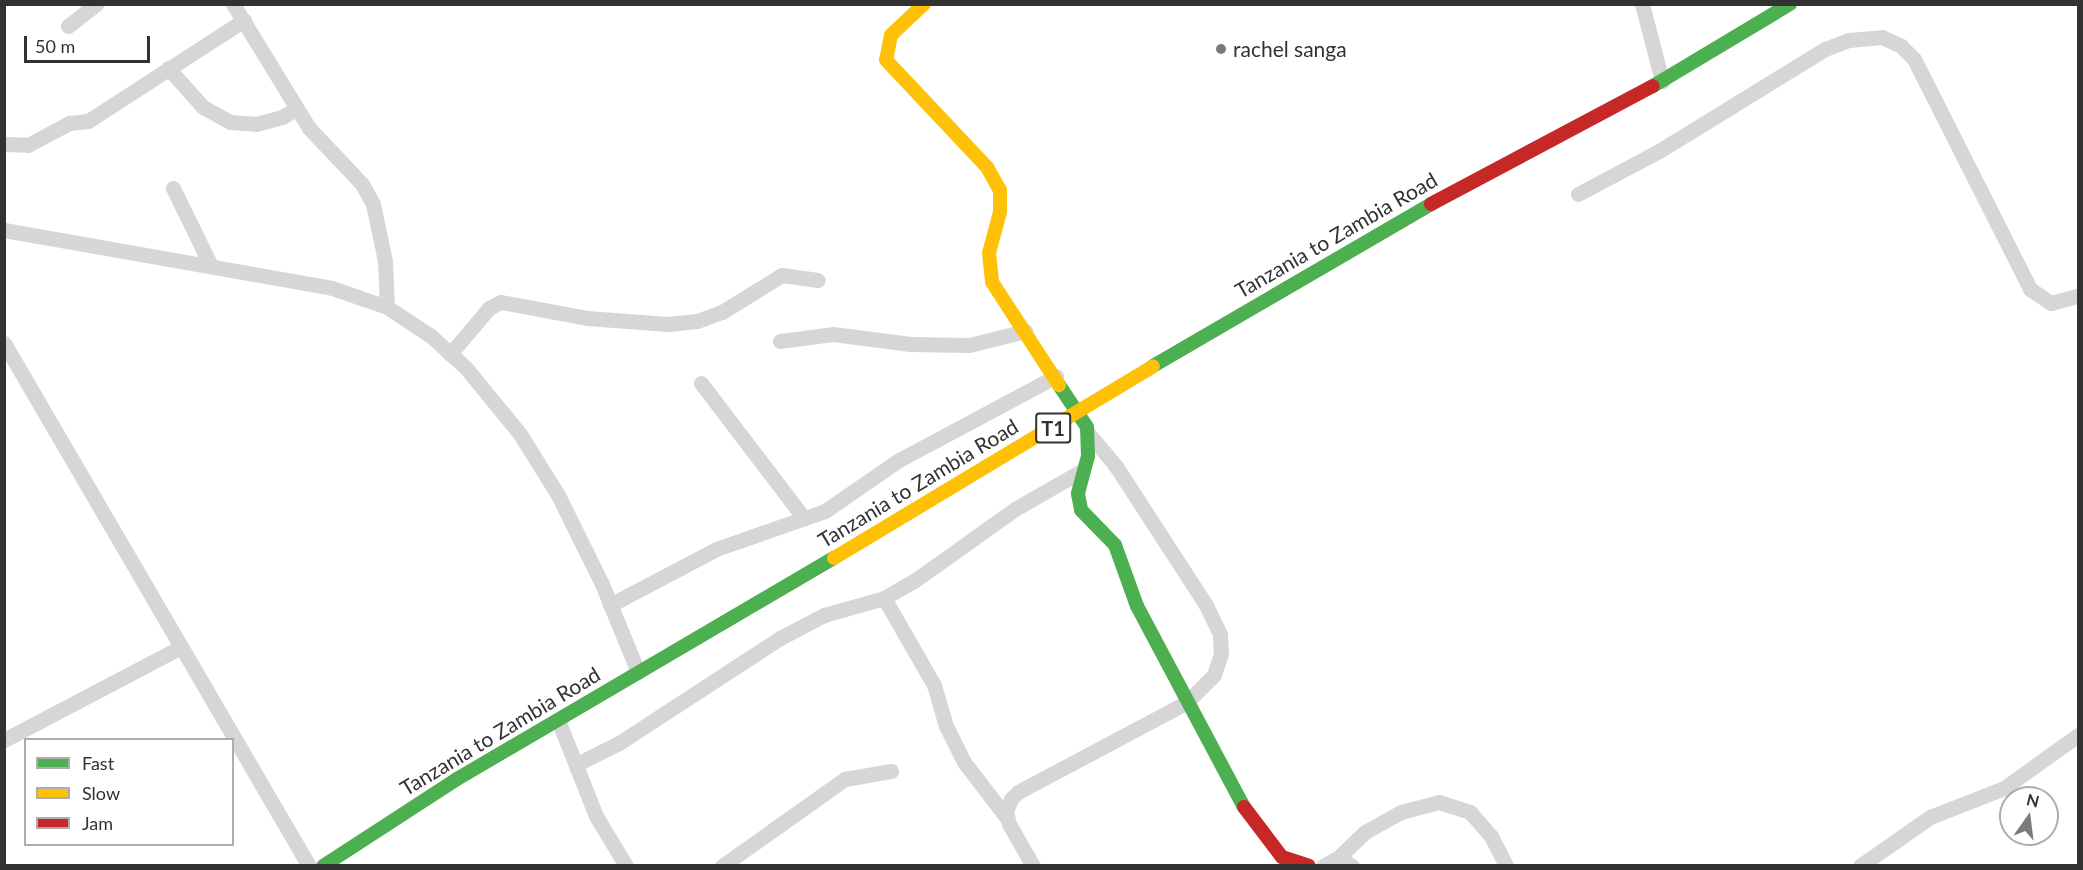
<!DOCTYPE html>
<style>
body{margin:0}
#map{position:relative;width:2083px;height:870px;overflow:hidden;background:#fff;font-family:Lato,sans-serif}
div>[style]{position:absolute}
.street>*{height:15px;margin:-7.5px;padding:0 7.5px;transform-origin:7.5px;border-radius:7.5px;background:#d6d6d6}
.fast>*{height:14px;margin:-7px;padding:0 7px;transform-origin:7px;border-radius:7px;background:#4caf50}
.slow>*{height:14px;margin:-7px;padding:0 7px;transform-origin:7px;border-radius:7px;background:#ffc107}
.jam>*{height:14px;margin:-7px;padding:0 7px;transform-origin:7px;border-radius:7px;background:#c62828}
.dots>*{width:16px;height:16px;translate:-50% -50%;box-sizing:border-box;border:3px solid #fff;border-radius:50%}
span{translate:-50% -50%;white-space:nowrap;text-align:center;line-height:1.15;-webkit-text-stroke:6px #fff;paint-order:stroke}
.shield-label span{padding:2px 4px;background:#fff;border:2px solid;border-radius:4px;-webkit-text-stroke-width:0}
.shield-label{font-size:20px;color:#323232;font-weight:700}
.poi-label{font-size:21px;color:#323232}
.left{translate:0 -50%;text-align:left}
.street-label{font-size:21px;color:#323232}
.frame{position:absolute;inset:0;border:6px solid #323232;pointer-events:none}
.legend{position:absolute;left:24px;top:738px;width:210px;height:108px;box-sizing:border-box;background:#fff;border:2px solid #adadad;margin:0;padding:8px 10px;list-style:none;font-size:18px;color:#323232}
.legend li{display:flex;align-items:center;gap:12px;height:30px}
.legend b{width:30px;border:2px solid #adadad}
.north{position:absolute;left:1999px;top:786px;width:60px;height:60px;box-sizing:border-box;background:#fff;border:2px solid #adadad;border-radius:50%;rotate:14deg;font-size:16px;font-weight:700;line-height:24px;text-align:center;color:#323232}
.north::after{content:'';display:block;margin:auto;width:21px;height:27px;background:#7a7a7a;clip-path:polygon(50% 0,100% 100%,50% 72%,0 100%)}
.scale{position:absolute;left:24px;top:36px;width:126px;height:27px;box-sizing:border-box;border:3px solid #323232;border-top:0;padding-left:8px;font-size:18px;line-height:21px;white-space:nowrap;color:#323232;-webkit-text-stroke:4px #fff;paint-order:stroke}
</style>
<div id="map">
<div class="street">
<div style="left:233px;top:4px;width:145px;rotate:58.5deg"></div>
<div style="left:309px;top:128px;width:77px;rotate:46.6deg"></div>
<div style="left:362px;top:184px;width:23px;rotate:61deg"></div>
<div style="left:373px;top:204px;width:58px;rotate:78.1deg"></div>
<div style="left:385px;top:261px;width:46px;rotate:87.5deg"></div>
<div style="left:1642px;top:4px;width:80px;rotate:75.4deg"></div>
<div style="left:68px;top:26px;width:36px;rotate:-38deg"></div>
<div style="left:168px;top:68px;width:52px;rotate:48.1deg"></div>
<div style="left:203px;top:107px;width:31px;rotate:29deg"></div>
<div style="left:230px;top:122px;width:26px;rotate:4deg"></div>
<div style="left:256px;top:124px;width:27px;rotate:-15deg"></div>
<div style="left:282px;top:117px;width:17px;rotate:-31deg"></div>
<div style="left:4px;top:144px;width:24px;rotate:2deg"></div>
<div style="left:28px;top:145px;width:47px;rotate:-28.2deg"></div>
<div style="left:69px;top:123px;width:19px;rotate:-6deg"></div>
<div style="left:88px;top:121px;width:186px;rotate:-32.9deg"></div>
<div style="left:173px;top:188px;width:85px;rotate:64deg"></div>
<div style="left:1578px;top:194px;width:92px;rotate:-28deg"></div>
<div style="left:1659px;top:151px;width:195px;rotate:-31.6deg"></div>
<div style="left:1825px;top:49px;width:26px;rotate:-21deg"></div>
<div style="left:1849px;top:40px;width:33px;rotate:-5deg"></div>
<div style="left:1882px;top:37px;width:21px;rotate:25deg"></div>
<div style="left:1901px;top:46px;width:18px;rotate:45deg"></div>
<div style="left:1914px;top:59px;width:258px;rotate:63.2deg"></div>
<div style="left:2030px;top:289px;width:25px;rotate:34deg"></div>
<div style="left:2051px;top:303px;width:28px;rotate:-15deg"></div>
<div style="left:4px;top:230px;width:333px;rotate:10deg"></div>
<div style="left:332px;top:288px;width:58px;rotate:19.1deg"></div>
<div style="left:387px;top:307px;width:53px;rotate:33.4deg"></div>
<div style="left:431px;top:336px;width:47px;rotate:42.4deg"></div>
<div style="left:466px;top:368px;width:85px;rotate:50.7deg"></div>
<div style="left:520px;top:434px;width:72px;rotate:58.1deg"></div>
<div style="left:558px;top:495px;width:99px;rotate:63.7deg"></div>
<div style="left:602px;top:584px;width:95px;rotate:67.8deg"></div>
<div style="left:780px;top:341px;width:53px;rotate:-7.5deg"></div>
<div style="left:833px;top:334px;width:78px;rotate:7.4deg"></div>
<div style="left:910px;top:344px;width:59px;rotate:1deg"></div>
<div style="left:969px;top:345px;width:58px;rotate:-14deg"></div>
<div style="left:4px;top:343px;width:605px;rotate:59.75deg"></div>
<div style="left:450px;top:354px;width:60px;rotate:-49.7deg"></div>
<div style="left:489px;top:308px;width:13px;rotate:-27deg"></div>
<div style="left:501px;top:302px;width:87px;rotate:10.5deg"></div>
<div style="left:587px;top:318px;width:81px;rotate:4.2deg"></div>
<div style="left:668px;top:324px;width:29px;rotate:-6deg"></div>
<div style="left:697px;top:321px;width:27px;rotate:-20deg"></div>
<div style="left:722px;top:312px;width:70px;rotate:-31.7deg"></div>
<div style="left:782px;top:275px;width:36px;rotate:8deg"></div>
<div style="left:701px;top:383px;width:170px;rotate:52.7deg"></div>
<div style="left:884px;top:598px;width:100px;rotate:60.1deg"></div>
<div style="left:934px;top:685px;width:43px;rotate:73.7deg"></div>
<div style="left:946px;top:726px;width:40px;rotate:63.4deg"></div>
<div style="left:964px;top:762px;width:71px;rotate:52.5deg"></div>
<div style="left:610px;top:605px;width:120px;rotate:-27.8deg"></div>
<div style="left:716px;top:549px;width:115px;rotate:-19.2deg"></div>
<div style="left:825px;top:511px;width:90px;rotate:-34.6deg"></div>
<div style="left:899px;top:460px;width:178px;rotate:-28.1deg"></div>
<div style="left:558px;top:720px;width:103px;rotate:68.4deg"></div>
<div style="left:596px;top:816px;width:58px;rotate:59deg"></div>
<div style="left:4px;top:740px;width:198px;rotate:-27.7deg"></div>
<div style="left:577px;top:764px;width:47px;rotate:-26.6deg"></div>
<div style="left:619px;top:743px;width:192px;rotate:-33.1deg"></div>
<div style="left:780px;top:638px;width:50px;rotate:-27.6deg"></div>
<div style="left:824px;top:615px;width:62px;rotate:-15.8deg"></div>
<div style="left:884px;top:598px;width:34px;rotate:-30deg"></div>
<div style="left:914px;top:581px;width:124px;rotate:-35.5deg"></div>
<div style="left:1015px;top:509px;width:78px;rotate:-29.8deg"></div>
<div style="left:1339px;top:857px;width:16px;rotate:35deg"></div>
<div style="left:722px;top:866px;width:151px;rotate:-35.3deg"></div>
<div style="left:845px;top:779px;width:47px;rotate:-9.9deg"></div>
<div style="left:1033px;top:866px;width:48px;rotate:-119.7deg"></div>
<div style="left:1009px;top:824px;width:13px;rotate:-103deg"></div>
<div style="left:1006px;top:811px;width:13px;rotate:-67deg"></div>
<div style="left:1011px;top:799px;width:10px;rotate:-45deg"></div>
<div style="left:1018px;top:792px;width:191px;rotate:-28deg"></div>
<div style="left:1187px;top:702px;width:38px;rotate:-45deg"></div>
<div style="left:1214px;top:675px;width:22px;rotate:-72deg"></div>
<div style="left:1221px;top:654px;width:20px;rotate:-93deg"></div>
<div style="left:1220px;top:634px;width:32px;rotate:-116deg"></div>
<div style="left:1206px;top:605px;width:167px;rotate:-123deg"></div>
<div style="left:1115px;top:465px;width:42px;rotate:-130.2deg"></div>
<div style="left:1323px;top:866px;width:18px;rotate:-29deg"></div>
<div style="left:1339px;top:857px;width:36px;rotate:-44deg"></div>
<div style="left:1365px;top:832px;width:41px;rotate:-29.1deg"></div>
<div style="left:1401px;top:812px;width:39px;rotate:-15deg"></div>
<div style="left:1439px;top:802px;width:33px;rotate:18deg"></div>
<div style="left:1470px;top:812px;width:32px;rotate:49deg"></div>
<div style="left:1491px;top:836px;width:34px;rotate:63deg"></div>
<div style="left:1860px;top:866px;width:85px;rotate:-35deg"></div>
<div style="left:1930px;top:817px;width:79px;rotate:-21.4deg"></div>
<div style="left:2004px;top:788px;width:91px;rotate:-35.6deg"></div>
</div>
<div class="fast">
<div style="left:1653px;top:86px;width:160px;rotate:-30.9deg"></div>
<div style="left:1153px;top:366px;width:322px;rotate:-30.2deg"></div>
<div style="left:1059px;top:385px;width:50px;rotate:56.3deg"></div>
<div style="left:1087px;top:427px;width:29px;rotate:88deg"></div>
<div style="left:1088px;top:456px;width:39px;rotate:105deg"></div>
<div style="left:1078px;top:494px;width:16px;rotate:79deg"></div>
<div style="left:1081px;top:510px;width:49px;rotate:45.8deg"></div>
<div style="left:1115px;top:545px;width:65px;rotate:70.2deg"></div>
<div style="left:1137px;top:606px;width:228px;rotate:62deg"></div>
<div style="left:323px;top:866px;width:160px;rotate:-33deg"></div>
<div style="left:457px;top:779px;width:437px;rotate:-30.4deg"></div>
</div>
<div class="slow">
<div style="left:924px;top:4px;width:45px;rotate:136.8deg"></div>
<div style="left:891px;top:35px;width:25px;rotate:101deg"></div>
<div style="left:886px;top:60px;width:147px;rotate:46.7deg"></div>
<div style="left:987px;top:167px;width:26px;rotate:61deg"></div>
<div style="left:1000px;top:190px;width:22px;rotate:90deg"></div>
<div style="left:1000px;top:212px;width:42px;rotate:105deg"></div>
<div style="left:989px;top:253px;width:29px;rotate:84deg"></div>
<div style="left:992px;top:282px;width:123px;rotate:57deg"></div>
<div style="left:834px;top:558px;width:372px;rotate:-31deg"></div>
</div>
<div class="jam">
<div style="left:1431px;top:204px;width:251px;rotate:-28deg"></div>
<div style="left:1244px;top:807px;width:63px;rotate:52.8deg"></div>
<div style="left:1282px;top:857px;width:28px;rotate:18deg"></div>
</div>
<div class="dots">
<div style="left:1221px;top:49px;background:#7a7a7a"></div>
</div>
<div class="shield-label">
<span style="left:1053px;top:428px">T1</span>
</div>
<div class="poi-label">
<span class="left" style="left:1233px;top:49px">rachel sanga</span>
</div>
<div class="street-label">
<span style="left:1336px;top:235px;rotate:-30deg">Tanzania to Zambia Road</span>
<span style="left:918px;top:483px;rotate:-31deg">Tanzania to Zambia Road</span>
<span style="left:500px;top:731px;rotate:-31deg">Tanzania to Zambia Road</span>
</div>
<div class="frame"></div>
<ul class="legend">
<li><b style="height:8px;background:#4caf50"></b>Fast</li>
<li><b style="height:8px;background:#ffc107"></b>Slow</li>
<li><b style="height:8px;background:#c62828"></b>Jam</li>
</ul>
<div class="north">N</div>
<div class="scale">50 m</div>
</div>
